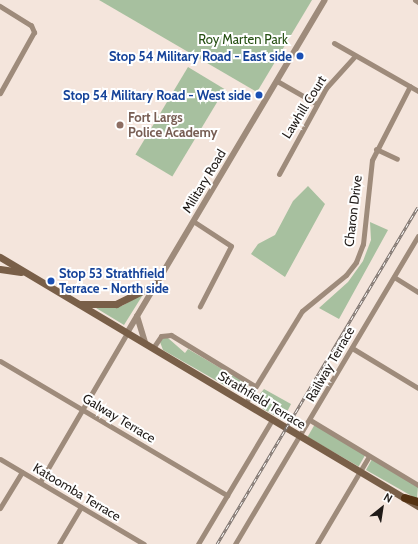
<!DOCTYPE html>
<style>
body{margin:0}
#map{position:relative;width:418px;height:544px;overflow:hidden;background:#f4e5dc;font-family:Cabin,sans-serif}
div>[style]{position:absolute}
.green>*{inset:0;background:#a7c09f;transform-origin:0 0}
.minor>*{height:5px;margin:-2.5px;padding:0 2.5px;transform-origin:2.5px;border-radius:2.5px;background:#9e8b7b}
.tertiary>*{height:6px;margin:-3px;padding:0 3px;transform-origin:3px;border-radius:3px;background:#9e8b7b}
.secondary>*{height:7px;margin:-3.5px;padding:0 3.5px;transform-origin:3.5px;border-radius:3.5px;background:#795f48}
.trunk>*{height:8px;margin:-4px;padding:0 4px;transform-origin:4px;border-radius:4px;background:#543212}
.rail>*{height:3px;margin-top:-1.5px;transform-origin:0;background:repeating-linear-gradient(90deg,#fff 0 4.5px,#7c726d 0 9px);box-sizing:border-box;border-block:1px solid #7c726d}
.dots>*{width:11px;height:11px;translate:-50% -50%;box-sizing:border-box;border:2px solid #fff;border-radius:50%}
span{translate:-50% -50%;white-space:nowrap;text-align:center;line-height:1.15;-webkit-text-stroke:4px #fff;paint-order:stroke}
.park-label{font-size:13px;color:#265013}
.transit-label{font-size:13px;color:#164399;font-weight:700}
.right{translate:-100% -50%;text-align:right}
.left{translate:0 -50%;text-align:left}
.street-label{font-size:13px;color:#201b18}
.education-label{font-size:13px;color:#785e54;font-weight:700}
.north{position:absolute;left:362px;top:488px;width:40px;height:40px;-webkit-text-stroke:3px #fff;paint-order:stroke;rotate:30deg;font-size:11px;font-weight:700;line-height:16px;text-align:center;color:#201b18}
.north::after{content:'';display:block;margin:auto;width:14px;height:18px;background:#201b18;clip-path:polygon(50% 0,100% 100%,50% 72%,0 100%)}
</style>
<div id="map">
<div class="green">
<div style="clip-path:polygon(99px 0,312px 0,257px 92px)"></div>
<div style="left:188px;top:67px;width:43px;height:102px;rotate:31deg"></div>
<div style="clip-path:polygon(308px 186px,325px 204px,285px 277px,251px 254px,258px 244px,275px 235px,293px 201px)"></div>
<div style="clip-path:polygon(370px 222px,388px 230px,339px 319px,319px 308px,348px 282px,363px 261px,371px 240px)"></div>
<div style="clip-path:polygon(144px 293px,124px 325px,96px 308px,122px 306px)"></div>
<div style="clip-path:polygon(163px 338px,168px 338px,185px 353px,188px 349px,222px 369px,220px 373px,228px 378px,231px 374px,248px 384px,248px 392px,238px 393px,163px 350px,160px 342px)"></div>
<div style="clip-path:polygon(264px 389px,291px 404px,283px 420px,263px 409px,259px 395px)"></div>
<div style="left:315px;top:424px;width:59px;height:15px;rotate:30deg"></div>
<div style="clip-path:polygon(372px 459px,418px 486px,417px 499px,366px 470px)"></div>
</div>
<div class="minor">
<div style="left:415px;top:0;width:4px;rotate:34deg"></div>
<div style="left:0;top:6px;width:36px;rotate:32deg"></div>
<div style="left:31px;top:25px;width:8px;rotate:67deg"></div>
<div style="left:34px;top:32px;width:70px;rotate:119.1deg"></div>
<div style="left:334px;top:43px;width:97px;rotate:29.7deg"></div>
<div style="left:277px;top:81px;width:46px;rotate:29.9deg"></div>
<div style="left:376px;top:149px;width:23px;rotate:25deg"></div>
<div style="left:279px;top:174px;width:98px;rotate:-61.3deg"></div>
<div style="left:326px;top:88px;width:43px;rotate:-47.8deg"></div>
<div style="left:193px;top:221px;width:45px;rotate:33.3deg"></div>
<div style="left:231px;top:246px;width:68px;rotate:117.3deg"></div>
<div style="left:394px;top:277px;width:28px;rotate:32deg"></div>
<div style="left:153px;top:348px;width:14px;rotate:-56deg"></div>
<div style="left:161px;top:336px;width:10px;rotate:-6deg"></div>
<div style="left:171px;top:335px;width:98px;rotate:31.3deg"></div>
<div style="left:352px;top:348px;width:77px;rotate:31.2deg"></div>
<div style="left:0;top:361px;width:264px;rotate:30.6deg"></div>
<div style="left:245px;top:404px;width:109px;rotate:-58.5deg"></div>
<div style="left:302px;top:311px;width:57px;rotate:-39.3deg"></div>
<div style="left:346px;top:275px;width:16px;rotate:-52deg"></div>
<div style="left:356px;top:262px;width:19px;rotate:-69deg"></div>
<div style="left:363px;top:244px;width:84px;rotate:-83.9deg"></div>
<div style="left:372px;top:160px;width:83px;rotate:-62.8deg"></div>
<div style="left:310px;top:420px;width:126px;rotate:31deg"></div>
<div style="left:0;top:459px;width:167px;rotate:30.6deg"></div>
<div style="left:40px;top:482px;width:173px;rotate:-59.7deg"></div>
<div style="left:0;top:508px;width:42px;rotate:-58.6deg"></div>
<div style="left:59px;top:544px;width:43px;rotate:-59.3deg"></div>
<div style="left:198px;top:544px;width:144px;rotate:-59.2deg"></div>
<div style="left:235px;top:544px;width:358px;rotate:-59.3deg"></div>
<div style="left:317px;top:544px;width:102px;rotate:-59.4deg"></div>
</div>
<div class="tertiary">
<div style="left:137px;top:316px;width:28px;rotate:73deg"></div>
<div style="left:127px;top:333px;width:387px;rotate:-59.3deg"></div>
</div>
<div class="secondary">
<div style="left:0;top:257px;width:487px;rotate:30.8deg"></div>
<div style="left:0;top:269px;width:21px;rotate:8deg"></div>
<div style="left:80px;top:304px;width:36px"></div>
<div style="left:116px;top:304px;width:45px;rotate:-26.6deg"></div>
</div>
<div class="trunk">
<div style="left:405px;top:498px;width:14px;rotate:17deg"></div>
</div>
<div class="rail">
<div style="left:217px;top:544px;width:392px;rotate:-59.2deg"></div>
</div>
<div class="dots">
<div style="left:300px;top:56px;background:#1a4fb4"></div>
<div style="left:259px;top:95px;background:#1a4fb4"></div>
<div style="left:120px;top:125px;background:#8d6e63"></div>
<div style="left:51px;top:281px;background:#1a4fb4"></div>
</div>
<div class="park-label">
<span style="left:243px;top:39px">Roy Marten Park</span>
</div>
<div class="transit-label">
<span class="right" style="left:292px;top:56px">Stop 54 Military Road - East side</span>
<span class="right" style="left:251px;top:95px">Stop 54 Military Road - West side</span>
<span class="left" style="left:59px;top:281px">Stop 53 Strathfield<br>Terrace - North side</span>
</div>
<div class="street-label">
<span style="left:304px;top:107px;rotate:-58deg">Lawhill Court</span>
<span style="left:204px;top:181px;rotate:-59deg">Military Road</span>
<span style="left:353px;top:211px;rotate:-83deg">Charon Drive</span>
<span style="left:330px;top:364px;rotate:-60deg">Railway Terrace</span>
<span style="left:262px;top:400px;rotate:31deg">Strathfield Terrace</span>
<span style="left:119px;top:418px;rotate:31deg">Galway Terrace</span>
<span style="left:77px;top:492px;rotate:31deg">Katoomba Terrace</span>
</div>
<div class="education-label">
<span class="left" style="left:128px;top:125px">Fort Largs<br>Police Academy</span>
</div>
<div class="north">N</div>
</div>
